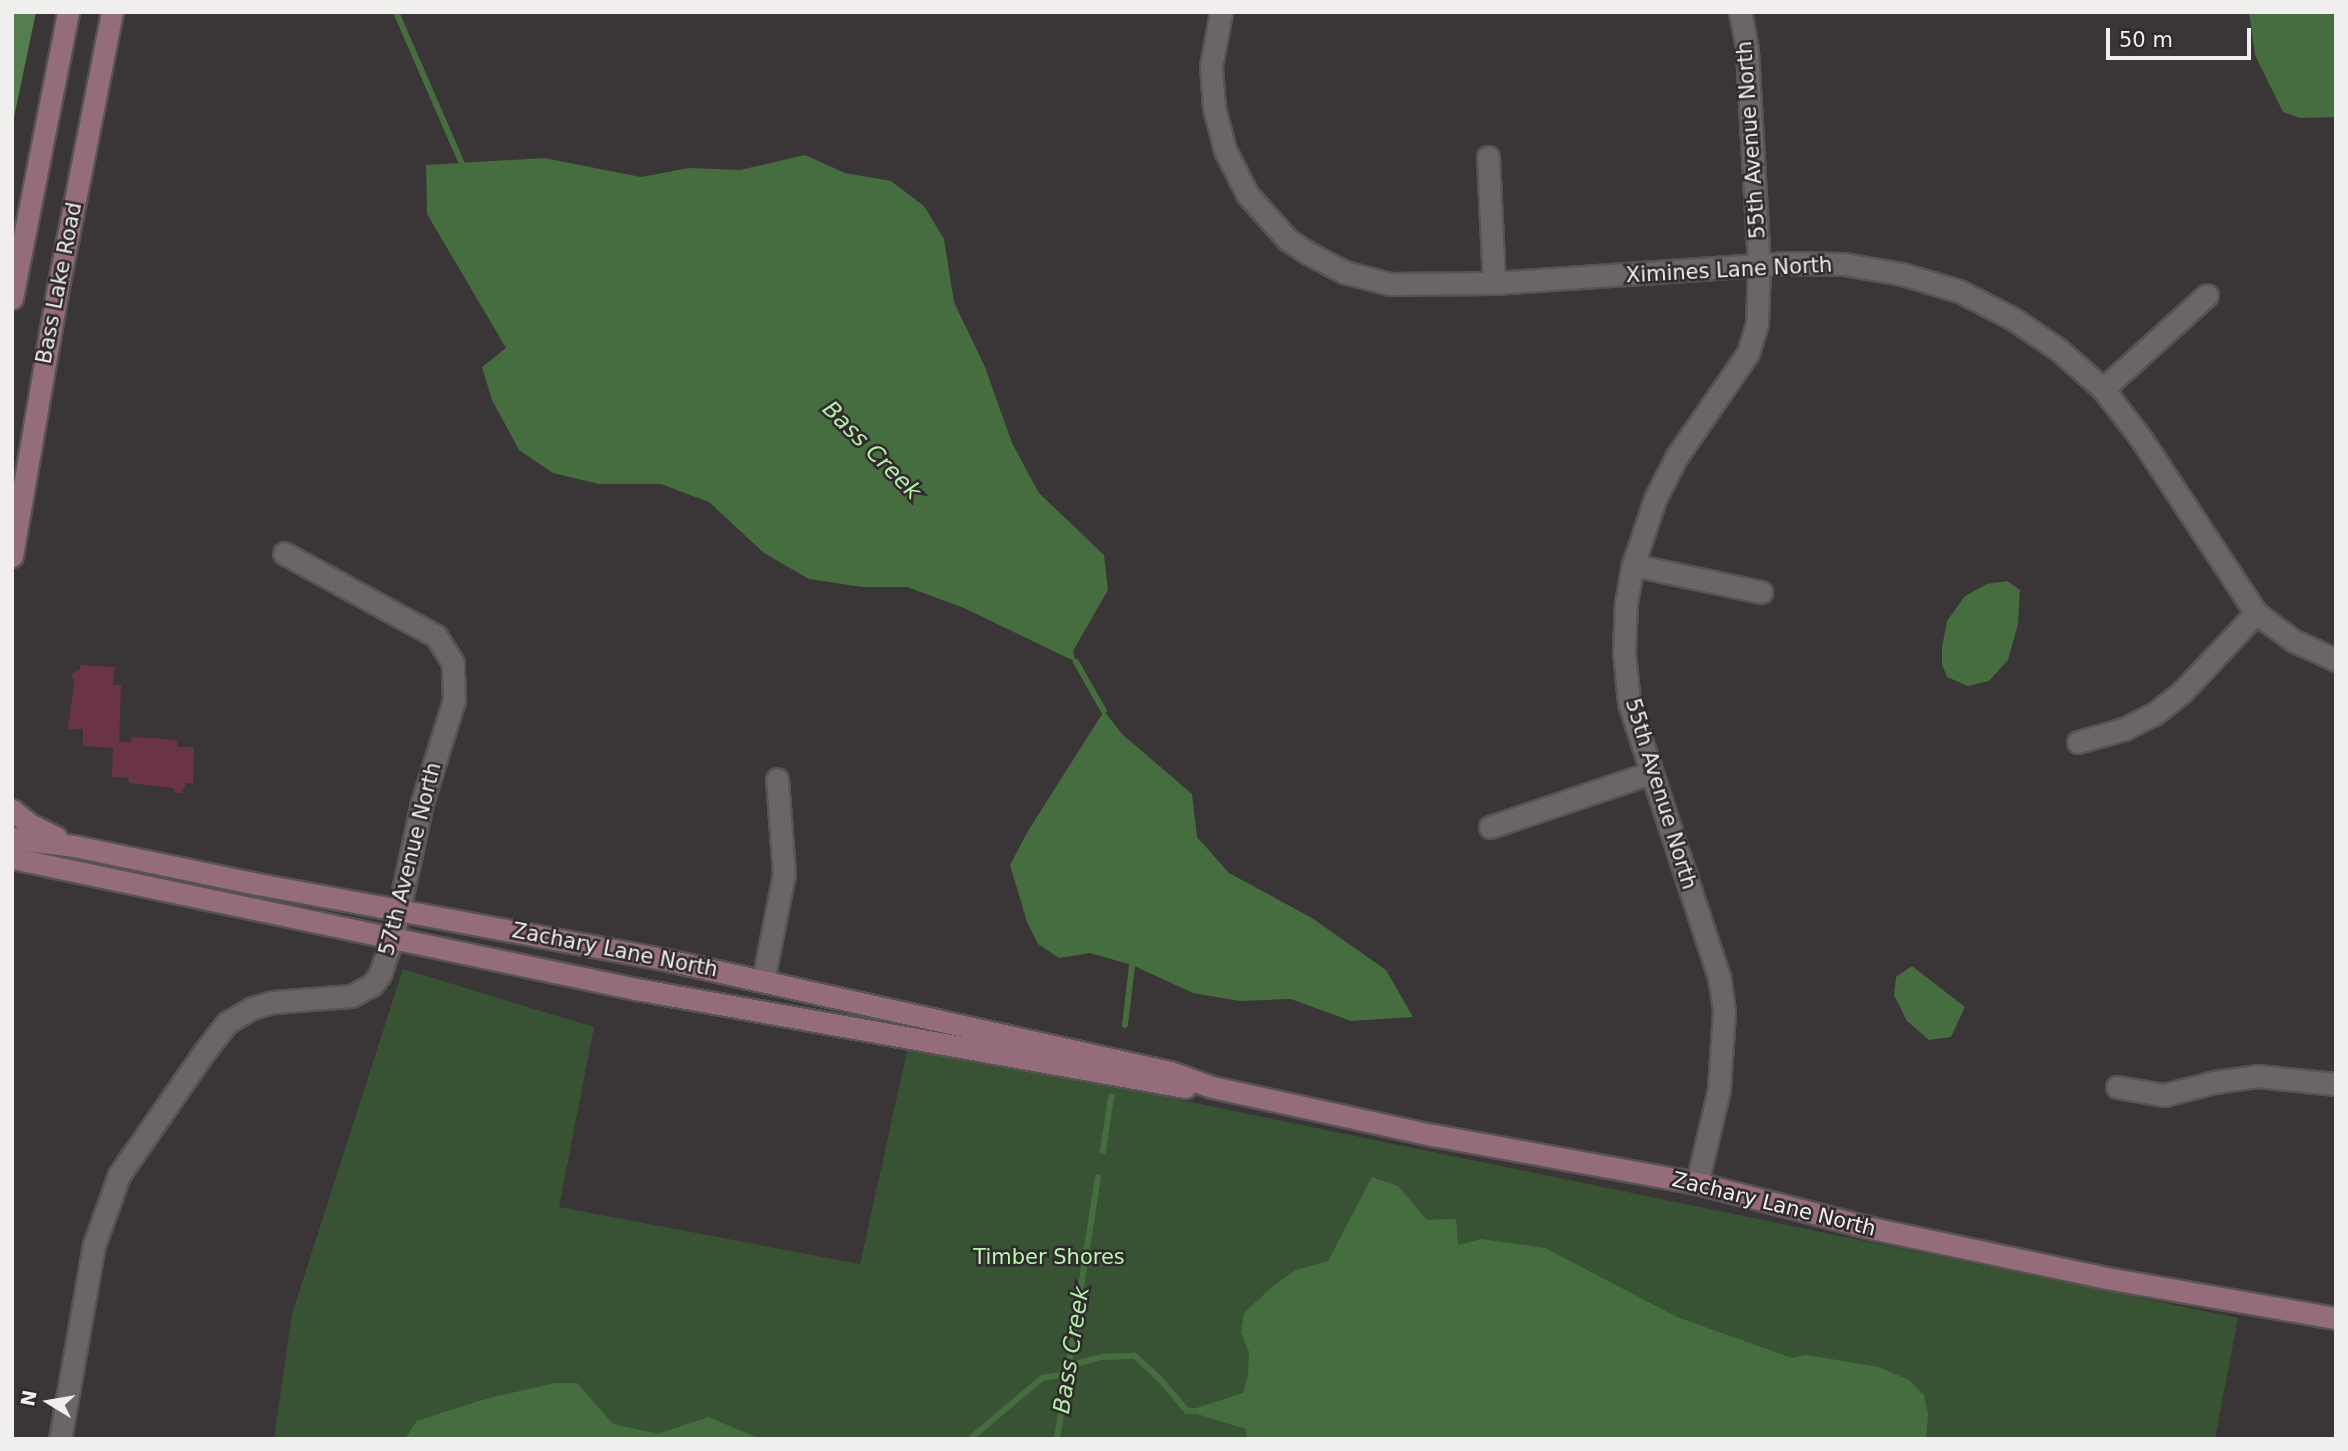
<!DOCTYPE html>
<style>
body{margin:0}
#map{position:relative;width:2348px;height:1451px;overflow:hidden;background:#3a3536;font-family:"DejaVu Sans",sans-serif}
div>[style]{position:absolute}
.green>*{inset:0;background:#385334}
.forest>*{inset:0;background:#557d4f}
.water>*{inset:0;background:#456d3f}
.stream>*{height:6px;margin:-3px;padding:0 3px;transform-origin:3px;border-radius:3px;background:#456d3f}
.building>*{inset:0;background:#6b3347}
.roads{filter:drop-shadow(2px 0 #575353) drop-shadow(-2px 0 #575353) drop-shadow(0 2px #575353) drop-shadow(0 -2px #575353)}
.street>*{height:21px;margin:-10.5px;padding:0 10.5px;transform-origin:10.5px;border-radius:10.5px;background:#6b6566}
.secondary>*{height:21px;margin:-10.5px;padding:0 10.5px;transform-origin:10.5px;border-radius:10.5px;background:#946c7a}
span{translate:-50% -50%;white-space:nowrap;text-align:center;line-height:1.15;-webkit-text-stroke:5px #302a2c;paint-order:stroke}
.street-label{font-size:21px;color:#f1eeee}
.park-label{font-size:21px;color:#b9f7b0}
.water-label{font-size:23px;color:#b1eea8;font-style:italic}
.frame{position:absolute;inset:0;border:14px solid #f1eeee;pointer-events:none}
.north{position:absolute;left:14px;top:1367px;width:70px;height:70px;-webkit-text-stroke:5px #302a2c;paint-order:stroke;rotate:281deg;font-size:19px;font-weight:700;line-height:28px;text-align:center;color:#f1eeee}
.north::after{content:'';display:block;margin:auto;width:24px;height:32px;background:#f1eeee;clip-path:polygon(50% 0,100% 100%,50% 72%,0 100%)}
.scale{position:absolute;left:2106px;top:28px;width:145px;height:32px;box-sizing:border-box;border:4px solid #f1eeee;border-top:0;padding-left:9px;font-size:21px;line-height:24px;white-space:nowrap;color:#f1eeee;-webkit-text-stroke:5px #302a2c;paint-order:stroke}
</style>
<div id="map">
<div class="green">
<div style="clip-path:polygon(403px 969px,594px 1027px,559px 1207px,860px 1264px,908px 1047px,1127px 1089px,2238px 1318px,2215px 1439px,274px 1439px,292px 1314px)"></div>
</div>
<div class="forest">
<div style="clip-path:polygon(12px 12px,36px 12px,12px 127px)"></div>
</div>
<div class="water">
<div style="clip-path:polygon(2249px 12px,2336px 12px,2336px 117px,2300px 118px,2283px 112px,2255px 55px)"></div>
<div style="clip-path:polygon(805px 155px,845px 173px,891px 181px,924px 206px,944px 239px,954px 302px,985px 367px,1012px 443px,1039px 493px,1104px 555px,1108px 590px,1073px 651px,1076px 662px,964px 608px,907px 587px,862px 587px,809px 579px,764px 553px,709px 502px,661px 484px,599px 484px,553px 473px,519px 450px,492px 400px,482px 367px,506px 348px,427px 214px,426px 165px,544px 158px,641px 177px,689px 168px,740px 170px)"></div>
<div style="clip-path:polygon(2007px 581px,2020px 590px,2018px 624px,2008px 660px,1989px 681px,1968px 686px,1947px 677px,1942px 665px,1942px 647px,1947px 621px,1965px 596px,1987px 584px)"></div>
<div style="clip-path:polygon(1104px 711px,1122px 734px,1192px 794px,1197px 837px,1229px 873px,1312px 918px,1386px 970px,1413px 1017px,1351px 1021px,1291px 999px,1240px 1001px,1193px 993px,1132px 965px,1090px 953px,1059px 958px,1038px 944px,1027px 922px,1010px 865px,1028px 831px)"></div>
<div style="clip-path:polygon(1912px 966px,1965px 1007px,1951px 1037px,1929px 1040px,1907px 1021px,1894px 995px,1896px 977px)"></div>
<div style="clip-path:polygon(1372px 1177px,1398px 1186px,1427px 1220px,1456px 1219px,1458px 1245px,1481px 1239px,1545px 1248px,1677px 1317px,1792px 1358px,1807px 1355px,1879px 1367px,1909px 1380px,1924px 1395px,1928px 1414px,1926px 1439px,1247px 1439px,1246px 1429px,1187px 1411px,1243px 1393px,1248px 1376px,1249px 1352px,1241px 1332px,1244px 1313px,1274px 1285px,1296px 1270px,1328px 1261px)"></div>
<div style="clip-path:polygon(555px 1383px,577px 1383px,613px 1424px,658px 1434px,708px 1417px,761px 1439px,405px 1439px,417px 1421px,485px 1399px)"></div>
</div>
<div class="stream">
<div style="left:396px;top:12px;width:166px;rotate:66.5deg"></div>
<div style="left:1076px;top:662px;width:56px;rotate:60.3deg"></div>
<div style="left:1125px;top:1025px;width:60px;rotate:-83.3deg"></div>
<div style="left:1103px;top:1151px;width:55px;rotate:-81.6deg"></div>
<div style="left:1068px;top:1366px;width:35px;rotate:-15deg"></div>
<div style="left:1102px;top:1357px;width:33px;rotate:-2deg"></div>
<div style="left:1135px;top:1356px;width:33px;rotate:43deg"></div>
<div style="left:1159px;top:1378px;width:43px;rotate:49.7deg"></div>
<div style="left:1187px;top:1411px;width:6px"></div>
<div style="left:970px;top:1439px;width:94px;rotate:-40.3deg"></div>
<div style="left:1042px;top:1378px;width:25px;rotate:-9deg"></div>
<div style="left:1057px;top:1439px;width:265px;rotate:-81.1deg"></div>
</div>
<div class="building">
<div style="clip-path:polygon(80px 665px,115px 667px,113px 685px,121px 685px,119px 742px,131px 742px,131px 737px,157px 738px,177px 741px,177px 747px,194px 747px,193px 783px,186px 783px,182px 793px,176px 793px,173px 788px,129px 783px,129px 778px,112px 777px,113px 748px,83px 746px,83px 729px,68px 729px,74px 685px,71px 674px,80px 670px)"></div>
</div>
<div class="roads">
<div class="street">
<div style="left:1221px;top:12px;width:55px;rotate:100.5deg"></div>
<div style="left:1211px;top:66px;width:42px;rotate:85.9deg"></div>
<div style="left:1214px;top:108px;width:43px;rotate:75.3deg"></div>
<div style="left:1225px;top:150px;width:49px;rotate:63.4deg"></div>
<div style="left:1247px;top:194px;width:62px;rotate:48.3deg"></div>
<div style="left:1288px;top:240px;width:24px;rotate:33deg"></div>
<div style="left:1308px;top:253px;width:41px;rotate:27.8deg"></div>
<div style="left:1344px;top:272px;width:48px;rotate:14.6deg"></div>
<div style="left:1390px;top:284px;width:104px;rotate:-0.6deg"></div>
<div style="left:1494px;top:283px;width:294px;rotate:-3.9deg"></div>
<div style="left:1787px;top:263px;width:57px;rotate:1deg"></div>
<div style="left:1844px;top:264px;width:59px;rotate:9.8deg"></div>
<div style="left:1902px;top:274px;width:59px;rotate:16.6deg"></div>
<div style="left:1959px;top:291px;width:59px;rotate:27deg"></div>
<div style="left:2012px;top:318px;width:57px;rotate:34.2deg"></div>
<div style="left:2059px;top:350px;width:59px;rotate:41.6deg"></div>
<div style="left:2103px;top:389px;width:61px;rotate:52.4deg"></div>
<div style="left:2140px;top:437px;width:211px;rotate:56.6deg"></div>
<div style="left:2256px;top:613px;width:47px;rotate:36.4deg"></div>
<div style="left:2294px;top:641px;width:46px;rotate:24.3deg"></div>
<div style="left:1488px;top:157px;width:126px;rotate:87.3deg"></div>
<div style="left:2103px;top:389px;width:140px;rotate:-42.1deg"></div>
<div style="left:1633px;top:565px;width:131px;rotate:11.9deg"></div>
<div style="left:2078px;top:742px;width:48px;rotate:-15.8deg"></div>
<div style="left:2124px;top:729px;width:34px;rotate:-27deg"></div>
<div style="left:2154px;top:714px;width:37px;rotate:-38deg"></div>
<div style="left:2183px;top:691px;width:107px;rotate:-46.9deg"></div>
<div style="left:1490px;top:827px;width:169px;rotate:-18.6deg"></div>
<div style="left:763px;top:981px;width:109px;rotate:-78.9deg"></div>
<div style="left:784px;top:874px;width:95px;rotate:-94.2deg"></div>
<div style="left:2117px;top:1087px;width:48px;rotate:9.7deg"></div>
<div style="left:2164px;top:1095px;width:53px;rotate:-14.3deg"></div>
<div style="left:2215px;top:1082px;width:42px;rotate:-8.1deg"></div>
<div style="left:2257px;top:1076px;width:79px;rotate:5.8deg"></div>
<div style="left:1697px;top:1183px;width:97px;rotate:-76.8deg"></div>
<div style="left:1719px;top:1089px;width:78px;rotate:-86.3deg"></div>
<div style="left:1724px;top:1011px;width:34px;rotate:-98deg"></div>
<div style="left:1719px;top:977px;width:288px;rotate:-108.2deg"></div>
<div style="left:1629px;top:703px;width:51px;rotate:-95.6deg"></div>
<div style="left:1624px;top:652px;width:49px;rotate:-87.7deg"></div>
<div style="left:1626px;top:603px;width:39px;rotate:-80deg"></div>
<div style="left:1633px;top:565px;width:70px;rotate:-71.6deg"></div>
<div style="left:1655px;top:499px;width:48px;rotate:-62.9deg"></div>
<div style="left:1677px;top:456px;width:125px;rotate:-55.4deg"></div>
<div style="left:1748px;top:353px;width:31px;rotate:-73deg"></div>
<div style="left:1757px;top:323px;width:57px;rotate:-88deg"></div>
<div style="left:1759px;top:266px;width:218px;rotate:-93.2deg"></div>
<div style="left:1747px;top:48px;width:37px;rotate:-101deg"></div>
<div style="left:60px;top:1439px;width:197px;rotate:-80.1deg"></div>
<div style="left:94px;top:1245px;width:74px;rotate:-70.3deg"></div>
<div style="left:119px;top:1175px;width:151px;rotate:-55.3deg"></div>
<div style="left:205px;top:1051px;width:37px;rotate:-52deg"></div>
<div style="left:228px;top:1022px;width:28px;rotate:-30deg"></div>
<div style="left:252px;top:1008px;width:22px;rotate:-16deg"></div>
<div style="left:273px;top:1002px;width:78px;rotate:-4.4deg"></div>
<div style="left:351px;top:996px;width:24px;rotate:-28deg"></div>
<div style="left:372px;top:985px;width:14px;rotate:-54deg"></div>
<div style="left:380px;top:974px;width:39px;rotate:-71deg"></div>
<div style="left:393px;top:937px;width:137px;rotate:-77.8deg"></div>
<div style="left:422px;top:803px;width:108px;rotate:-72.7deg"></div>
<div style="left:454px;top:700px;width:37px;rotate:-92deg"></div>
<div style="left:453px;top:663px;width:32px;rotate:-122deg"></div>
<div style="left:436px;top:636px;width:173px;rotate:-151.4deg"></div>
</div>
<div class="secondary">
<div style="left:12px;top:298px;width:291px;rotate:-78.9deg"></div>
<div style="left:12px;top:556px;width:278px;rotate:-80.3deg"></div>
<div style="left:59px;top:282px;width:275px;rotate:-78.9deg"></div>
<div style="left:12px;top:810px;width:22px;rotate:39deg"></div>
<div style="left:29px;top:824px;width:30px;rotate:26deg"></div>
<div style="left:12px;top:838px;width:63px;rotate:7.4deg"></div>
<div style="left:74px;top:846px;width:188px;rotate:11.7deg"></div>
<div style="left:258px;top:884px;width:421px;rotate:10.5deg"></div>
<div style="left:672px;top:961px;width:510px;rotate:12.57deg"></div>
<div style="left:1170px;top:1072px;width:45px;rotate:19.7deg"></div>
<div style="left:1212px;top:1087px;width:226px;rotate:12.3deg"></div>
<div style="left:1433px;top:1135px;width:268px;rotate:10.3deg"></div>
<div style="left:1697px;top:1183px;width:180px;rotate:14.5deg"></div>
<div style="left:1871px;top:1228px;width:240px;rotate:12deg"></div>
<div style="left:2106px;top:1278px;width:233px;rotate:9.9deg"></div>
<div style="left:12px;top:858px;width:638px;rotate:11.86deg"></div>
<div style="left:636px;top:989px;width:558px;rotate:10.12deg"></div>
</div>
</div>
<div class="street-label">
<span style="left:1751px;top:140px;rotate:-94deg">55th Avenue North</span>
<span style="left:1729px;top:270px;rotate:-3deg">Ximines Lane North</span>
<span style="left:59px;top:283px;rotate:-79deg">Bass Lake Road</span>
<span style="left:1661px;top:794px;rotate:73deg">55th Avenue North</span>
<span style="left:410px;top:859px;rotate:-76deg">57th Avenue North</span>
<span style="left:615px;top:950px;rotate:11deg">Zachary Lane North</span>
<span style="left:1774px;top:1204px;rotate:14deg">Zachary Lane North</span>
</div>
<div class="park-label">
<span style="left:1049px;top:1257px">Timber Shores</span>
</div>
<div class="water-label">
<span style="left:872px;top:450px;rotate:45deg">Bass Creek</span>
<span style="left:1071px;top:1350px;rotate:-81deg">Bass Creek</span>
</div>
<div class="frame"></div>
<div class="north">N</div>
<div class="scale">50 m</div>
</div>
